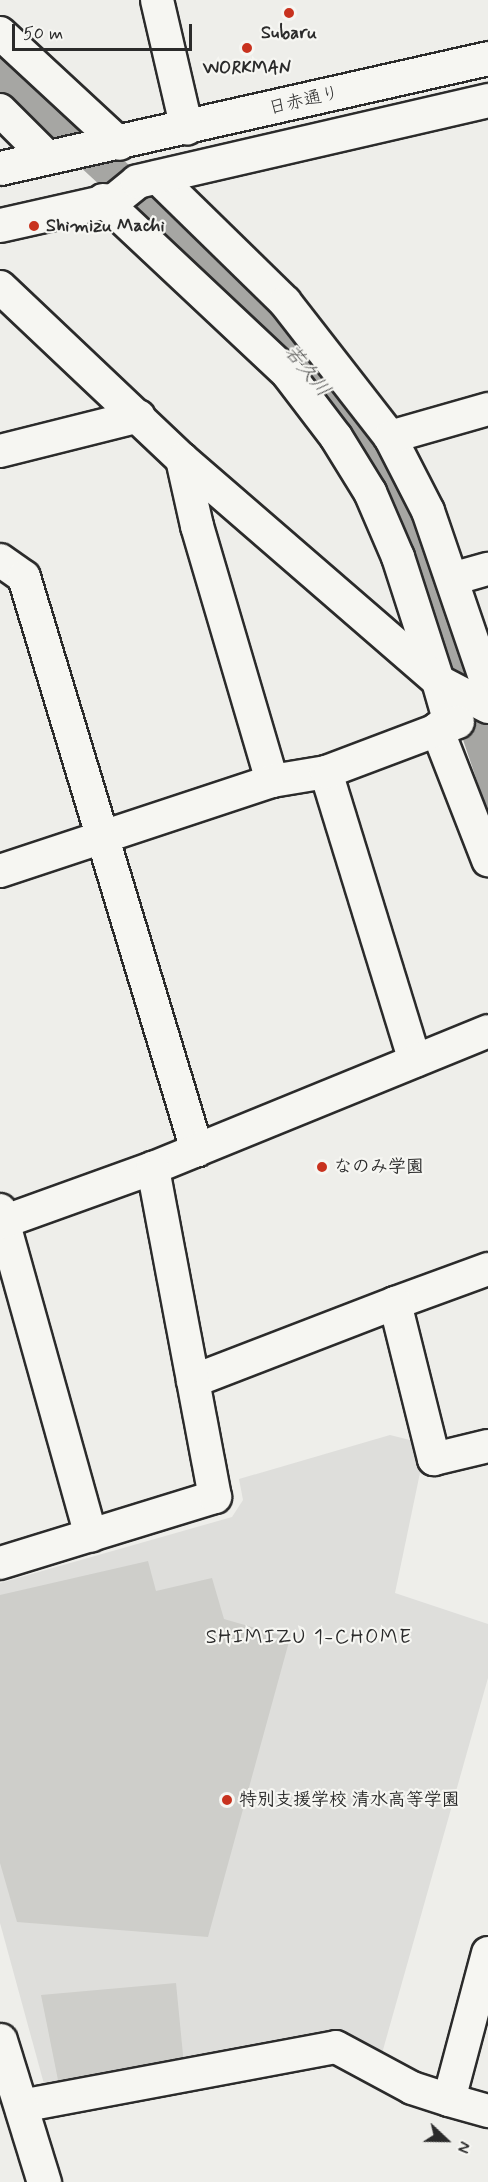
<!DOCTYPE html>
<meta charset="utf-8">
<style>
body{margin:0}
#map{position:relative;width:488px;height:2182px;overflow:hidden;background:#eeeeea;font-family:Mynerve,"Klee One",sans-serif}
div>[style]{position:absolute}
.built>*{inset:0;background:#dededb}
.green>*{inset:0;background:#cececa}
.water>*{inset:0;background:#a6a6a3}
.roads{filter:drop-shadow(2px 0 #2b2b2b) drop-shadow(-2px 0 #2b2b2b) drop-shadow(0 2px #2b2b2b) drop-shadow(0 -2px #2b2b2b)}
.minor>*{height:32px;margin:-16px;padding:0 16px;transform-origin:16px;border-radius:16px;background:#f6f6f2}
.major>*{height:33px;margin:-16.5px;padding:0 16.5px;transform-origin:16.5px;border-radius:16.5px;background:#f6f6f2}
.highway>*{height:33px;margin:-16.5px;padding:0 16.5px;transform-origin:16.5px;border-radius:16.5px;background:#f6f6f2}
.dots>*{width:16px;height:16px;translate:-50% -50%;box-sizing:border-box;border:3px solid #f6f6f2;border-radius:50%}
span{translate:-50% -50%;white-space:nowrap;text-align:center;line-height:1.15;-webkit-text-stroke:4.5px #f6f6f2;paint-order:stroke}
.poi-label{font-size:18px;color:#2b2b2b;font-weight:700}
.left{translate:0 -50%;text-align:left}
.street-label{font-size:18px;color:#2b2b2b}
.water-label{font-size:20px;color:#565655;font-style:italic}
.neighbourhood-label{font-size:20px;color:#2b2b2b;letter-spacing:1.5px}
.north{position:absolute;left:416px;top:2110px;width:60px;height:60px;-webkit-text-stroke:4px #f6f6f2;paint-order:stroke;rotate:112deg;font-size:16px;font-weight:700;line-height:24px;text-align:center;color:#2b2b2b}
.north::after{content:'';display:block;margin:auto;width:21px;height:27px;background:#2b2b2b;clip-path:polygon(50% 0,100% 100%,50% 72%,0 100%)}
.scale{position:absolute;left:12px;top:24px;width:180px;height:27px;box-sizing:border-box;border:3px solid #2b2b2b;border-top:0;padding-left:8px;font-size:18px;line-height:21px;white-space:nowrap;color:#2b2b2b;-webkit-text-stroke:4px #f6f6f2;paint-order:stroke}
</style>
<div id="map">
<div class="built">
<div style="clip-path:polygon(390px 1435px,426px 1444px,395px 1593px,488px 1624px,488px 1678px,379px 2064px,332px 2036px,47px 2095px,0 1923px,0 1583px,232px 1517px,243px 1500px,239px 1479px)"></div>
</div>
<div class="green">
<div style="clip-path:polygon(148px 1561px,156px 1591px,212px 1578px,224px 1619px,290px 1638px,208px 1937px,17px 1922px,0 1863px,0 1595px)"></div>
<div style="clip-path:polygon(176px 1983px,184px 2065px,59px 2085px,41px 1995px)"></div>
</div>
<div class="water">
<div style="clip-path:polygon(0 44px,279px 306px,385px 439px,488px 706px,488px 813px,388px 520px,153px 234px,0 93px)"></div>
</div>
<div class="roads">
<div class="minor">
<div style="left:157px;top:0;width:132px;rotate:76.9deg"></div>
<div style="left:0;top:33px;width:163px;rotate:42.8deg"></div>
<div style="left:0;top:110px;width:66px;rotate:45deg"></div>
<div style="left:157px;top:177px;width:179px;rotate:44.3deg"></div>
<div style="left:285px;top:302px;width:171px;rotate:52.1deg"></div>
<div style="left:390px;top:437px;width:83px;rotate:62.8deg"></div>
<div style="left:428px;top:511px;width:185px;rotate:71.1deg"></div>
<div style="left:103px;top:200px;width:254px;rotate:43.2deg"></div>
<div style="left:288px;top:374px;width:79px;rotate:52.7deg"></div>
<div style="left:336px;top:437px;width:65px;rotate:58.3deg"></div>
<div style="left:370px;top:492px;width:71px;rotate:66.7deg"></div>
<div style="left:398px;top:557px;width:130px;rotate:72.1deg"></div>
<div style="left:438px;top:681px;width:40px;rotate:74deg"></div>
<div style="left:449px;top:719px;width:16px;rotate:140deg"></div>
<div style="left:437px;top:729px;width:141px;rotate:68.7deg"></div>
<div style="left:0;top:287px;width:250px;rotate:43.4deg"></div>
<div style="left:182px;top:459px;width:339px;rotate:40.9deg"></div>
<div style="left:438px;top:681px;width:56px;rotate:27.5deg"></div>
<div style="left:390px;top:437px;width:102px;rotate:-15.9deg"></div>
<div style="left:0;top:451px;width:143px;rotate:-14.1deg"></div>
<div style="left:182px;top:459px;width:69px;rotate:77.4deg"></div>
<div style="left:197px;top:526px;width:266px;rotate:73.6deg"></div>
<div style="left:0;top:560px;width:29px;rotate:35deg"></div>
<div style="left:24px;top:577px;width:599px;rotate:73.2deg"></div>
<div style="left:452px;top:579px;width:37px;rotate:-16deg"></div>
<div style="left:326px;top:772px;width:302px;rotate:72.9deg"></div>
<div style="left:0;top:871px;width:287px;rotate:-18.3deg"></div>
<div style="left:272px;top:781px;width:55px;rotate:-9.5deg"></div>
<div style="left:326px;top:772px;width:141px;rotate:-20.7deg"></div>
<div style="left:0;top:1210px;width:338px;rotate:74.4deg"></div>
<div style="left:0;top:1223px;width:163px;rotate:-19.8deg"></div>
<div style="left:153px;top:1168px;width:362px;rotate:-22.2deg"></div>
<div style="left:395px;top:1303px;width:99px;rotate:-20.1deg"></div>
<div style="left:193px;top:1381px;width:217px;rotate:-21.1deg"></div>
<div style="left:395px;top:1303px;width:161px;rotate:76deg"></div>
<div style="left:434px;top:1459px;width:56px;rotate:-13.5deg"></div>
<div style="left:0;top:1563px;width:225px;rotate:-17.1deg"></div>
<div style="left:215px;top:1497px;width:335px;rotate:-100.7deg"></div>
<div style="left:488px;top:1953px;width:152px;rotate:104.9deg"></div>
<div style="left:449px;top:2100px;width:41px;rotate:15.8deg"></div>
<div style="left:21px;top:2106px;width:320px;rotate:-10.6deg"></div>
<div style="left:336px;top:2047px;width:86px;rotate:28.3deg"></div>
<div style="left:412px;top:2088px;width:39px;rotate:18deg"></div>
</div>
<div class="major">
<div style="left:0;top:168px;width:500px;rotate:-12.7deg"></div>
<div style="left:0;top:225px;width:118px;rotate:-12.7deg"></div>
<div style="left:115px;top:199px;width:28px;rotate:-39deg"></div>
<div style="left:137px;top:181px;width:360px;rotate:-13deg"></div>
</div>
<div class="highway">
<div style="left:0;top:2040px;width:149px;rotate:72.8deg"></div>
</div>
</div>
<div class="dots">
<div style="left:289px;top:13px;background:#c8321e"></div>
<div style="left:247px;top:48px;background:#c8321e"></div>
<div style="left:34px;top:226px;background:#c8321e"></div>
<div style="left:322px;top:1167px;background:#c8321e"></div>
<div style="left:227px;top:1800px;background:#c8321e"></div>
</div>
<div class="poi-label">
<span style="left:289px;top:33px">Subaru</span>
<span style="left:247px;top:68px">WORKMAN</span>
<span class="left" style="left:46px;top:226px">Shimizu Machi</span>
<span class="left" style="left:334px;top:1167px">なのみ学園</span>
<span class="left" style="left:239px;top:1800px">特別支援学校 清水高等学園</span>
</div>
<div class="street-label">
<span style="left:304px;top:101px;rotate:-13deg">日赤通り</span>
</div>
<div class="water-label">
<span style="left:307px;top:371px;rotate:51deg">若久川</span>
</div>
<div class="neighbourhood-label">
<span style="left:309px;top:1637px">SHIMIZU 1-CHOME</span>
</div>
<div class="north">N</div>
<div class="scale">50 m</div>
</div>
